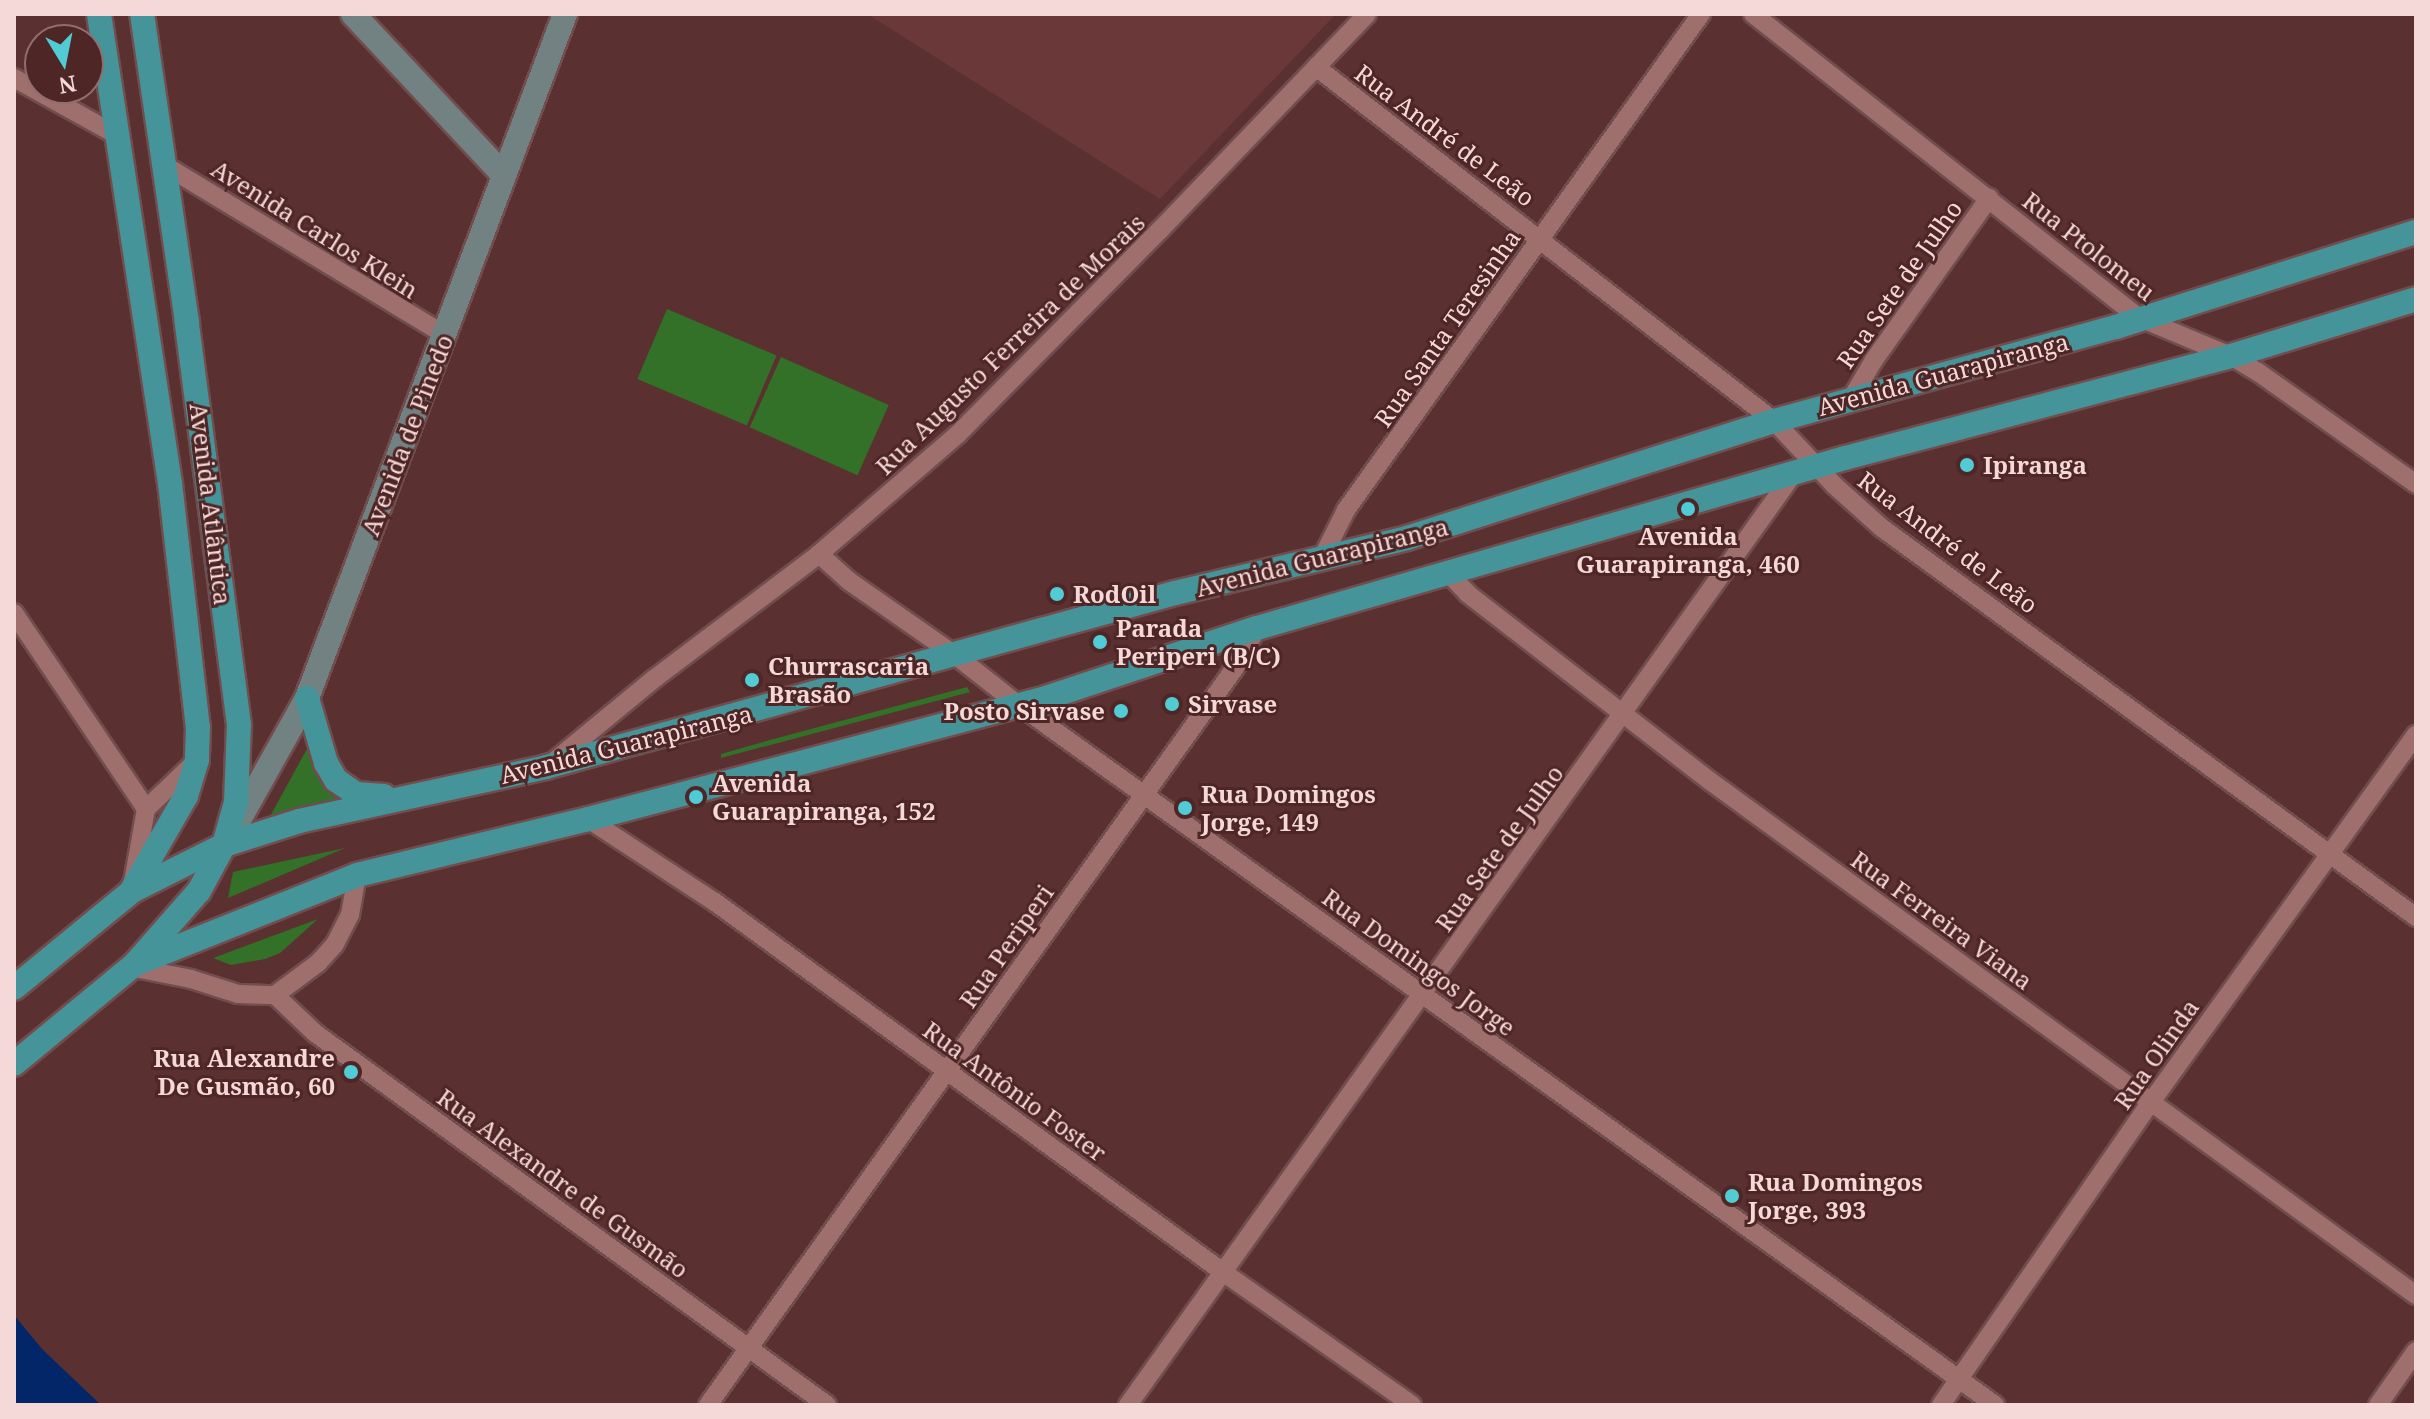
<!DOCTYPE html>
<meta charset="utf-8">
<style>
body{margin:0}
#map{position:relative;width:2430px;height:1419px;overflow:hidden;background:#5b3030;font-family:"Noto Serif",serif}
div>[style]{position:absolute}
.built>*{inset:0;background:#6a3838}
.green>*{inset:0;background:#337028;transform-origin:0 0}
.water>*{inset:0;background:#022667}
.roads{filter:drop-shadow(2px 0 #714d4e) drop-shadow(-2px 0 #714d4e) drop-shadow(0 2px #714d4e) drop-shadow(0 -2px #714d4e)}
.street>*{height:18px;margin:-9px;padding:0 9px;transform-origin:9px;border-radius:9px;background:#9f6f6e}
.secondary>*{height:24px;margin:-12px;padding:0 12px;transform-origin:12px;border-radius:12px;background:#728283}
.primary>*{height:24px;margin:-12px;padding:0 12px;transform-origin:12px;border-radius:12px;background:#449499}
.dots>*{width:22px;height:22px;translate:-50% -50%;box-sizing:border-box;border:4px solid #4f2626;border-radius:50%}
span{translate:-50% -50%;white-space:nowrap;text-align:center;line-height:1.15;-webkit-text-stroke:6px #4f2626;paint-order:stroke}
.street-label{font-size:24px;color:#f5d9d8}
.poi-label{font-size:24px;color:#f5d9d8;font-weight:700}
.left{translate:0 -50%;text-align:left}
.right{translate:-100% -50%;text-align:right}
.frame{position:absolute;inset:0;border:16px solid #f5d9d8;pointer-events:none}
.north{position:absolute;left:24px;top:24px;width:80px;height:80px;box-sizing:border-box;background:#4f2626;border:2px solid #916e6d;border-radius:50%;rotate:170deg;font-size:22px;font-weight:700;line-height:32px;text-align:center;color:#f5d9d8}
.north::after{content:'';display:block;margin:auto;width:28px;height:36px;background:#51ccd4;clip-path:polygon(50% 0,100% 100%,50% 72%,0 100%)}
</style>
<div id="map">
<div class="built">
<div style="clip-path:polygon(867px 14px,1336px 14px,1160px 199px)"></div>
</div>
<div class="green">
<div style="left:667px;top:309px;width:119px;height:76px;rotate:23deg"></div>
<div style="left:781px;top:357px;width:118px;height:77px;rotate:24deg"></div>
<div style="clip-path:polygon(967px 687px,970px 692px,721px 758px,721px 754px,770px 740px)"></div>
<div style="clip-path:polygon(314px 736px,356px 798px,268px 820px)"></div>
<div style="clip-path:polygon(345px 848px,228px 898px,233px 872px)"></div>
<div style="clip-path:polygon(318px 919px,280px 953px,265px 959px,231px 965px,213px 958px)"></div>
</div>
<div class="water">
<div style="clip-path:polygon(14px 1315px,42px 1349px,101px 1405px,14px 1405px)"></div>
</div>
<div class="roads">
<div class="street">
<div style="left:1753px;top:14px;width:492px;rotate:38.2deg"></div>
<div style="left:2140px;top:318px;width:99px;rotate:22.7deg"></div>
<div style="left:2231px;top:356px;width:31px;rotate:31deg"></div>
<div style="left:2258px;top:372px;width:194px;rotate:35.3deg"></div>
<div style="left:1316px;top:67px;width:579px;rotate:37.7deg"></div>
<div style="left:1774px;top:421px;width:88px;rotate:46.8deg"></div>
<div style="left:1834px;top:485px;width:64px;rotate:41.9deg"></div>
<div style="left:1882px;top:528px;width:661px;rotate:36.07deg"></div>
<div style="left:14px;top:78px;width:119px;rotate:29.1deg"></div>
<div style="left:161px;top:163px;width:332px;rotate:31.2deg"></div>
<div style="left:1851px;top:399px;width:45px;rotate:-59.5deg"></div>
<div style="left:1874px;top:360px;width:199px;rotate:-54.6deg"></div>
<div style="left:819px;top:554px;width:40px;rotate:42deg"></div>
<div style="left:849px;top:581px;width:129px;rotate:34.9deg"></div>
<div style="left:955px;top:655px;width:78px;rotate:38.2deg"></div>
<div style="left:1016px;top:703px;width:1205px;rotate:35.64deg"></div>
<div style="left:1322px;top:558px;width:54px;rotate:-63.4deg"></div>
<div style="left:1346px;top:510px;width:610px;rotate:-54.41deg"></div>
<div style="left:1448px;top:573px;width:29px;rotate:46deg"></div>
<div style="left:1468px;top:594px;width:306px;rotate:37.7deg"></div>
<div style="left:1710px;top:781px;width:873px;rotate:36.06deg"></div>
<div style="left:14px;top:613px;width:236px;rotate:56deg"></div>
<div style="left:552px;top:763px;width:132px;rotate:-39.5deg"></div>
<div style="left:654px;top:679px;width:207px;rotate:-37.1deg"></div>
<div style="left:819px;top:554px;width:184px;rotate:-40.8deg"></div>
<div style="left:958px;top:434px;width:287px;rotate:-45.3deg"></div>
<div style="left:1160px;top:230px;width:299px;rotate:-46.2deg"></div>
<div style="left:588px;top:819px;width:152px;rotate:33.2deg"></div>
<div style="left:715px;top:902px;width:628px;rotate:36.07deg"></div>
<div style="left:1223px;top:1272px;width:231px;rotate:35.1deg"></div>
<div style="left:133px;top:882px;width:74px;rotate:-79.9deg"></div>
<div style="left:146px;top:809px;width:68px;rotate:-43.8deg"></div>
<div style="left:130px;top:967px;width:62px;rotate:11.1deg"></div>
<div style="left:191px;top:979px;width:49px;rotate:17.7deg"></div>
<div style="left:238px;top:994px;width:37px;rotate:2deg"></div>
<div style="left:275px;top:995px;width:54px;rotate:-36.7deg"></div>
<div style="left:318px;top:963px;width:25px;rotate:-48deg"></div>
<div style="left:335px;top:944px;width:33px;rotate:-63deg"></div>
<div style="left:350px;top:915px;width:41px;rotate:-80.1deg"></div>
<div style="left:275px;top:995px;width:55px;rotate:43.5deg"></div>
<div style="left:315px;top:1033px;width:633px;rotate:36deg"></div>
<div style="left:708px;top:1405px;width:910px;rotate:-54.44deg"></div>
<div style="left:1237px;top:665px;width:42px;rotate:-61.6deg"></div>
<div style="left:1128px;top:1405px;width:1146px;rotate:-54.45deg"></div>
<div style="left:1941px;top:1405px;width:369px;rotate:-55.3deg"></div>
<div style="left:2151px;top:1102px;width:453px;rotate:-54.2deg"></div>
<div style="left:2378px;top:1405px;width:66px;rotate:-54.9deg"></div>
</div>
<div class="secondary">
<div style="left:353px;top:14px;width:218px;rotate:46.9deg"></div>
<div style="left:230px;top:836px;width:158px;rotate:-60.8deg"></div>
<div style="left:307px;top:698px;width:731px;rotate:-69.33deg"></div>
</div>
<div class="primary">
<div style="left:99px;top:14px;width:474px;rotate:81.4deg"></div>
<div style="left:170px;top:483px;width:246px;rotate:83.5deg"></div>
<div style="left:198px;top:727px;width:33px;rotate:92deg"></div>
<div style="left:197px;top:760px;width:38px;rotate:107deg"></div>
<div style="left:186px;top:796px;width:106px;rotate:119.9deg"></div>
<div style="left:307px;top:698px;width:68px;rotate:73.7deg"></div>
<div style="left:326px;top:763px;width:20px;rotate:60deg"></div>
<div style="left:336px;top:780px;width:24px;rotate:35deg"></div>
<div style="left:356px;top:794px;width:28px;rotate:4deg"></div>
<div style="left:135px;top:964px;width:239px;rotate:-21.8deg"></div>
<div style="left:357px;top:875px;width:238px;rotate:-13.6deg"></div>
<div style="left:588px;top:819px;width:474px;rotate:-14.8deg"></div>
<div style="left:1046px;top:698px;width:222px;rotate:-18.4deg"></div>
<div style="left:1257px;top:628px;width:612px;rotate:-16.13deg"></div>
<div style="left:1845px;top:458px;width:399px;rotate:-14.8deg"></div>
<div style="left:2231px;top:356px;width:194px;rotate:-17.1deg"></div>
<div style="left:14px;top:988px;width:153px;rotate:-39.4deg"></div>
<div style="left:132px;top:891px;width:103px;rotate:-26.6deg"></div>
<div style="left:224px;top:845px;width:79px;rotate:-17.7deg"></div>
<div style="left:299px;top:821px;width:253px;rotate:-12.3deg"></div>
<div style="left:546px;top:767px;width:653px;rotate:-15.46deg"></div>
<div style="left:1175px;top:593px;width:238px;rotate:-13.3deg"></div>
<div style="left:1407px;top:538px;width:385px;rotate:-17.7deg"></div>
<div style="left:1774px;top:421px;width:355px;rotate:-15.4deg"></div>
<div style="left:2116px;top:327px;width:315px;rotate:-17.6deg"></div>
<div style="left:14px;top:1064px;width:157px;rotate:-39.6deg"></div>
<div style="left:135px;top:964px;width:97px;rotate:-48.8deg"></div>
<div style="left:199px;top:891px;width:52px;rotate:-61.5deg"></div>
<div style="left:224px;top:845px;width:45px;rotate:-74.4deg"></div>
<div style="left:236px;top:802px;width:77px;rotate:-87.8deg"></div>
<div style="left:239px;top:725px;width:406px;rotate:-97.4deg"></div>
<div style="left:187px;top:322px;width:311px;rotate:-98.3deg"></div>
</div>
</div>
<div class="dots">
<div style="left:1967px;top:465px;background:#51ccd4"></div>
<div style="left:1688px;top:509px;background:#51ccd4"></div>
<div style="left:1057px;top:594px;background:#51ccd4"></div>
<div style="left:1100px;top:642px;background:#51ccd4"></div>
<div style="left:752px;top:680px;background:#51ccd4"></div>
<div style="left:1172px;top:704px;background:#51ccd4"></div>
<div style="left:1121px;top:711px;background:#51ccd4"></div>
<div style="left:696px;top:797px;background:#51ccd4"></div>
<div style="left:1185px;top:808px;background:#51ccd4"></div>
<div style="left:351px;top:1072px;background:#51ccd4"></div>
<div style="left:1732px;top:1196px;background:#51ccd4"></div>
</div>
<div class="street-label">
<span style="left:1445px;top:135px;rotate:37deg">Rua André de Leão</span>
<span style="left:315px;top:229px;rotate:32deg">Avenida Carlos Klein</span>
<span style="left:2089px;top:246px;rotate:38deg">Rua Ptolomeu</span>
<span style="left:1899px;top:284px;rotate:-55deg">Rua Sete de Julho</span>
<span style="left:1447px;top:328px;rotate:-55deg">Rua Santa Teresinha</span>
<span style="left:1010px;top:344px;rotate:-44deg">Rua Augusto Ferreira de Morais</span>
<span style="left:1943px;top:374px;rotate:-15deg">Avenida Guarapiranga</span>
<span style="left:407px;top:435px;rotate:-69deg">Avenida de Pinedo</span>
<span style="left:211px;top:504px;rotate:83deg">Avenida Atlântica</span>
<span style="left:1948px;top:542px;rotate:37deg">Rua André de Leão</span>
<span style="left:1322px;top:557px;rotate:-14deg">Avenida Guarapiranga</span>
<span style="left:626px;top:744px;rotate:-14deg">Avenida Guarapiranga</span>
<span style="left:1499px;top:848px;rotate:-54deg">Rua Sete de Julho</span>
<span style="left:1942px;top:920px;rotate:36deg">Rua Ferreira Viana</span>
<span style="left:1006px;top:946px;rotate:-55deg">Rua Periperi</span>
<span style="left:1419px;top:962px;rotate:36deg">Rua Domingos Jorge</span>
<span style="left:2156px;top:1054px;rotate:-55deg">Rua Olinda</span>
<span style="left:1015px;top:1091px;rotate:36deg">Rua Antônio Foster</span>
<span style="left:563px;top:1183px;rotate:36deg">Rua Alexandre de Gusmão</span>
</div>
<div class="poi-label">
<span class="left" style="left:1983px;top:465px">Ipiranga</span>
<span style="left:1688px;top:550px">Avenida<br>Guarapiranga, 460</span>
<span class="left" style="left:1073px;top:594px">RodOil</span>
<span class="left" style="left:1116px;top:642px">Parada<br>Periperi (B/C)</span>
<span class="left" style="left:768px;top:680px">Churrascaria<br>Brasão</span>
<span class="left" style="left:1188px;top:704px">Sirvase</span>
<span class="right" style="left:1105px;top:711px">Posto Sirvase</span>
<span class="left" style="left:712px;top:797px">Avenida<br>Guarapiranga, 152</span>
<span class="left" style="left:1201px;top:808px">Rua Domingos<br>Jorge, 149</span>
<span class="right" style="left:335px;top:1072px">Rua Alexandre<br>De Gusmão, 60</span>
<span class="left" style="left:1748px;top:1196px">Rua Domingos<br>Jorge, 393</span>
</div>
<div class="frame"></div>
<div class="north">N</div>
</div>
